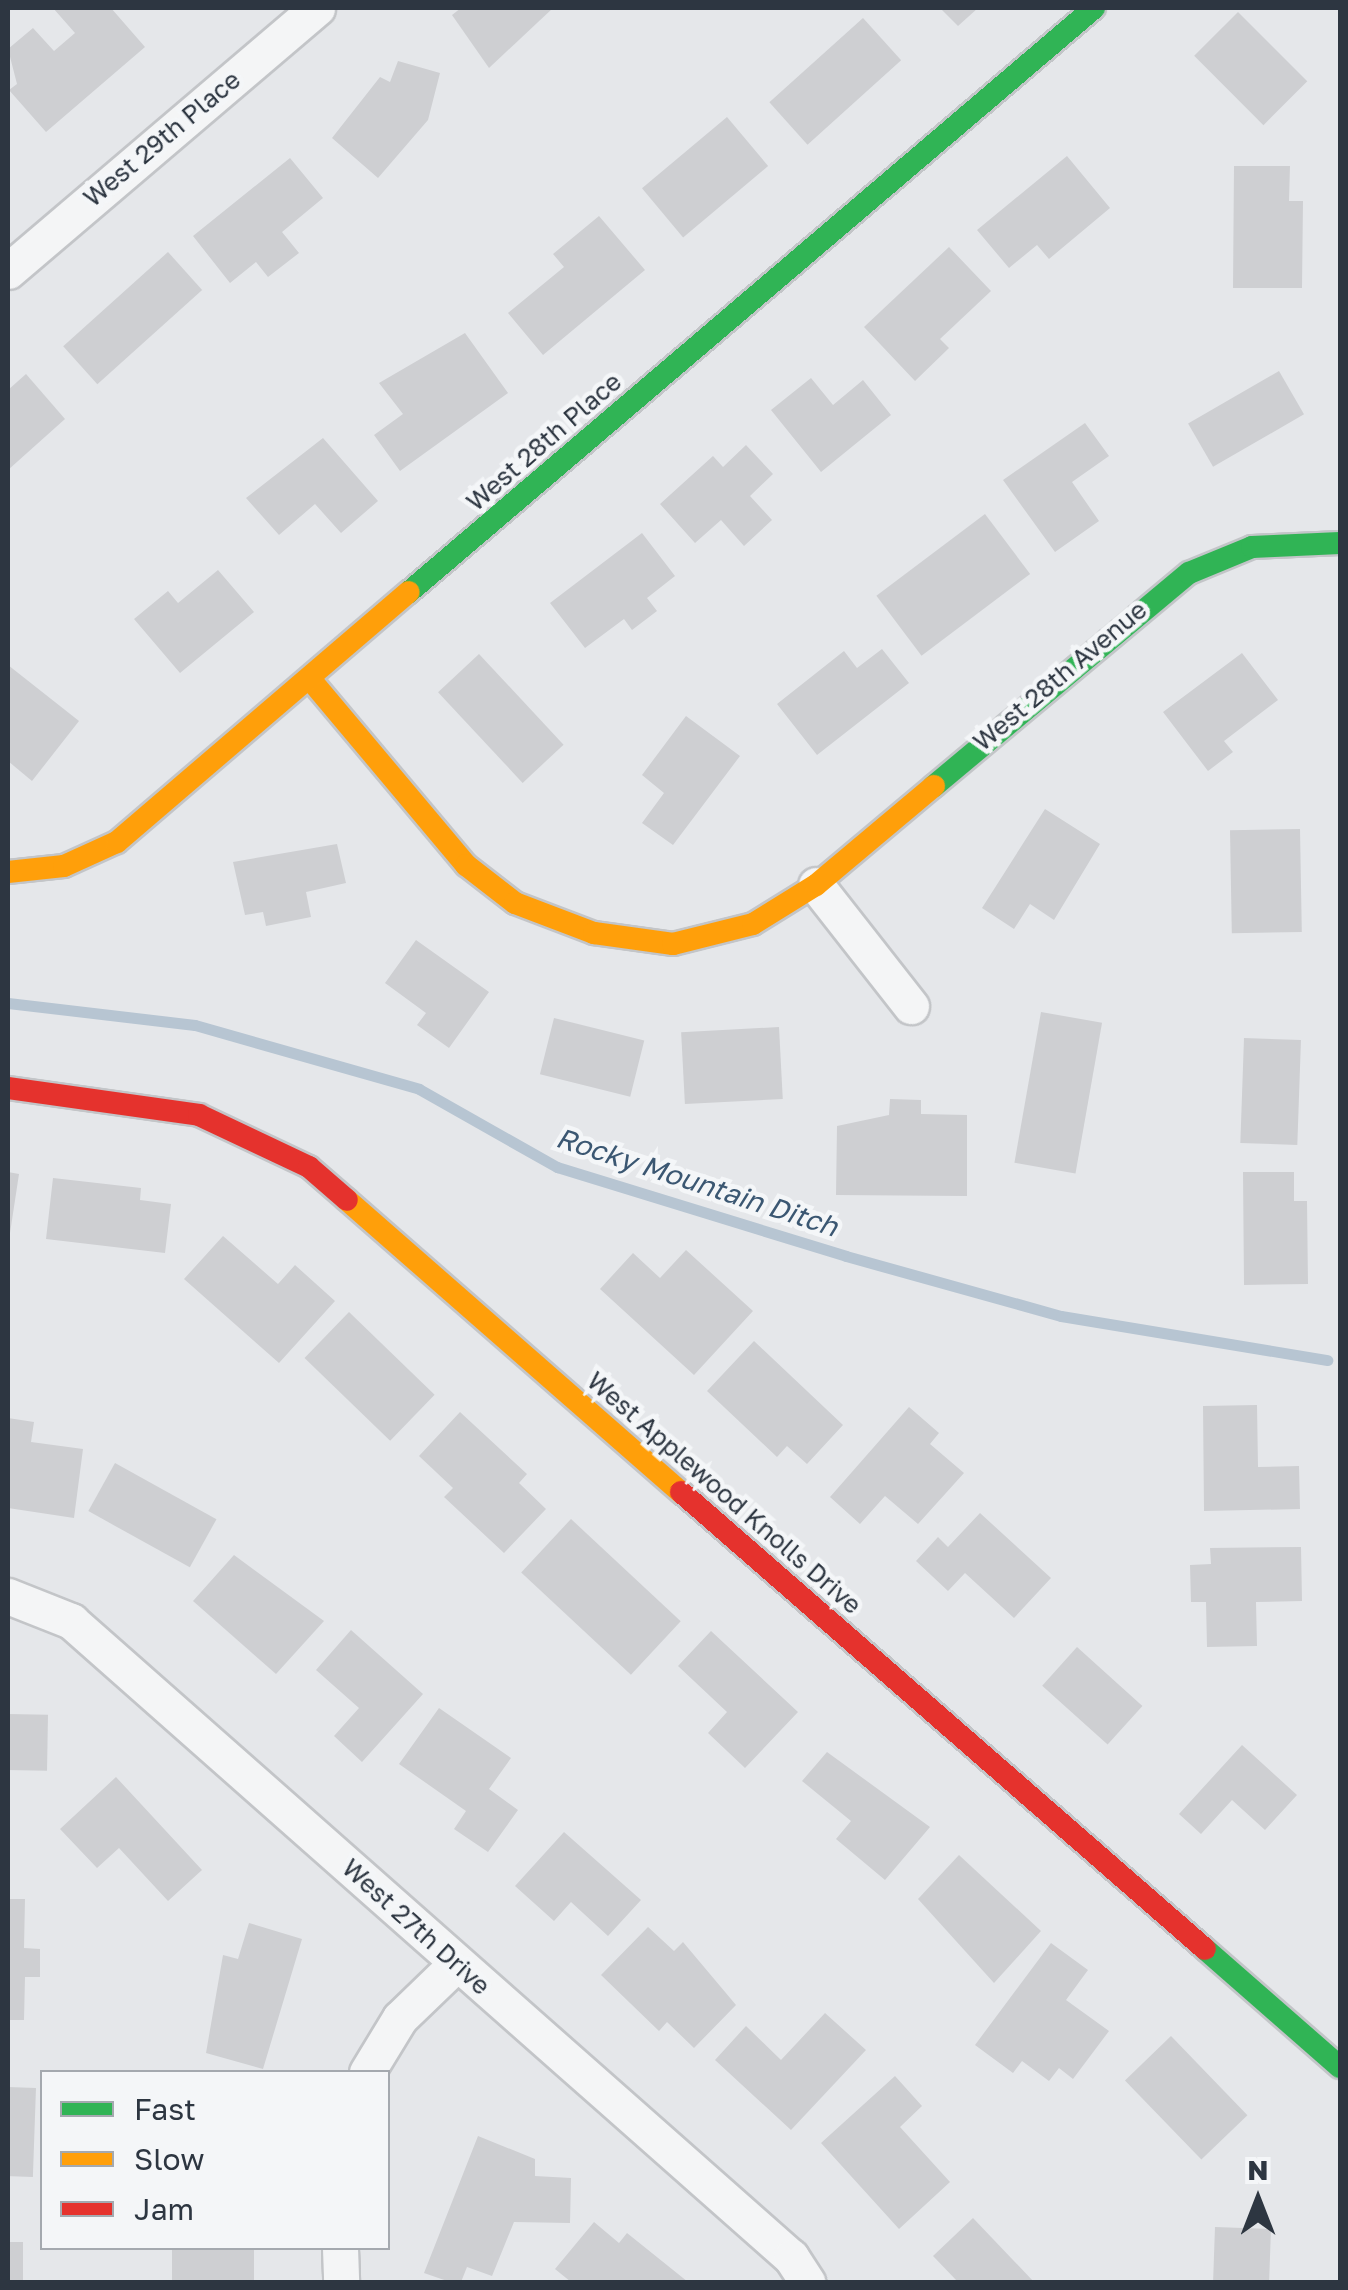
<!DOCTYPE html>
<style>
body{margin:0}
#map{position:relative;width:1348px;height:2290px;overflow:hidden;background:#e5e7ea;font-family:"Golos Text",sans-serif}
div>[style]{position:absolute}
.stream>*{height:11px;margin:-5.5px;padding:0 5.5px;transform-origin:5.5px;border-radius:5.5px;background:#b7c5d2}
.building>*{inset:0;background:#cecfd2;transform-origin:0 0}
.roads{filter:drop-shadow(2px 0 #c3c5c8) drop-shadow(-2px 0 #c3c5c8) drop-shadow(0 2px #c3c5c8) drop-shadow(0 -2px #c3c5c8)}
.street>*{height:35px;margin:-17.5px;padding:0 17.5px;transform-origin:17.5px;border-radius:17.5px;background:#f4f5f6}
.fast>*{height:22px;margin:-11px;padding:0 11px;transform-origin:11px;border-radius:11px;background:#30b455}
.slow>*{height:22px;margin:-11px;padding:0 11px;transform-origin:11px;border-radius:11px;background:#ff9f0a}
.jam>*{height:22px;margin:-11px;padding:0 11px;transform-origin:11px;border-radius:11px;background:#e5322d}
span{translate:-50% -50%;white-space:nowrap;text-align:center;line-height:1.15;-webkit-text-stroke:9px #f4f6f8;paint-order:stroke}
.street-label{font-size:25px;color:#2d3641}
.water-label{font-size:28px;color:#3b5772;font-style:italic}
.frame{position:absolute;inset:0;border:10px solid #2d3641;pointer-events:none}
.legend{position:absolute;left:40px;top:2070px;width:350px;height:180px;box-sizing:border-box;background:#f4f6f8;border:2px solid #a4a9af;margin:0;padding:12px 18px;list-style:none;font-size:30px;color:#2d3641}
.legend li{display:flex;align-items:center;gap:20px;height:50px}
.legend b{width:50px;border:2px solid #a4a9af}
.north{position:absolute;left:1208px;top:2150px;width:100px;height:100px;-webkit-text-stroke:8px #f4f6f8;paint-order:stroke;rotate:0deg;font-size:28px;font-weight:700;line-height:40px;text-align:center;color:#2d3641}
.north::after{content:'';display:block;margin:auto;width:35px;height:45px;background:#2d3641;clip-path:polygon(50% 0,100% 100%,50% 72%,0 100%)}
</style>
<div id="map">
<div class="stream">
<div style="left:8px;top:1003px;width:188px;rotate:6.7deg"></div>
<div style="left:195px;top:1025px;width:233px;rotate:15.9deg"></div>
<div style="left:419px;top:1089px;width:159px;rotate:29.5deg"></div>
<div style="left:557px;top:1167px;width:302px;rotate:17.1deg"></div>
<div style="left:846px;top:1256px;width:223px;rotate:15.6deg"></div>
<div style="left:1061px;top:1316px;width:270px;rotate:9.4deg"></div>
</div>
<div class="building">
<div style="clip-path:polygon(53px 8px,111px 8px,145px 47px,46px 132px,9px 90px,17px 84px,8px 49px,33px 28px,54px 51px,75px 33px)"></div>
<div style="clip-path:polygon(461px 8px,553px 8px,489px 68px,452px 15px)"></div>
<div style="clip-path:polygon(940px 8px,978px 8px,958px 26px)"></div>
<div style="left:1238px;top:12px;width:98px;height:62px;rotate:45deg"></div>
<div style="left:863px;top:18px;width:57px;height:126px;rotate:48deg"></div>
<div style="clip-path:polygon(398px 61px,440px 73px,428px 120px,378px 178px,332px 138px,380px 77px,390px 82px)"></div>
<div style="left:727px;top:117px;width:64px;height:111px;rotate:50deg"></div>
<div style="clip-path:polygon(1067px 156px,1110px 208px,1049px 259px,1037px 245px,1009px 268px,977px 230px)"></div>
<div style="clip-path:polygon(290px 158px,323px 198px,282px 232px,299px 253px,268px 277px,256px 262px,230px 283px,193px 236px)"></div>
<div style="clip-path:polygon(1234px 166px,1290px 166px,1289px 201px,1303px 201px,1302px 288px,1233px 288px)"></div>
<div style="clip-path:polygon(599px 216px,645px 270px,543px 355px,508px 313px,564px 267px,553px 254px)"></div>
<div style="clip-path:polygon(949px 247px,991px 291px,940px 339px,949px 348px,915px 381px,864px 327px)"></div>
<div style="left:168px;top:252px;width:51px;height:141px;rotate:48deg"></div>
<div style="clip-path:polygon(465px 333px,508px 393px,400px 471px,374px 435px,403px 414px,379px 383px)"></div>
<div style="left:1279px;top:371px;width:50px;height:105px;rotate:60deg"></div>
<div style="clip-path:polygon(26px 374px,65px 419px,8px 470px,8px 390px)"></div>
<div style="clip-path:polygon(811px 378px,833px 405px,863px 380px,891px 415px,821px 472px,771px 410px)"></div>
<div style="clip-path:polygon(1085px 423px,1109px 456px,1072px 482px,1099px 521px,1055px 552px,1003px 480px)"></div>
<div style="clip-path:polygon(323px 438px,378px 501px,341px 533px,315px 504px,279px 535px,246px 498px)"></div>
<div style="clip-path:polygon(746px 445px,773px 474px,750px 496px,772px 520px,744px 546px,721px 520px,695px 543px,660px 504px,713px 456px,723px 467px)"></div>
<div style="left:985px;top:514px;width:75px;height:136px;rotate:53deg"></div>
<div style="clip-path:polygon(642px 533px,675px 576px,647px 598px,657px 611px,632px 630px,624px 619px,585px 648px,550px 603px)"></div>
<div style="clip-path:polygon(218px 570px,254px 612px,180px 673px,134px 619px,168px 591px,178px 603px)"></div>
<div style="clip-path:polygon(882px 649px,909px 683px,817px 755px,777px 704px,844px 651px,857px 668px)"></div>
<div style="clip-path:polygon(1242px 653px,1278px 700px,1224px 741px,1233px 752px,1208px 771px,1163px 712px)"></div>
<div style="left:479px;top:654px;width:124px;height:56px;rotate:47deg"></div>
<div style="clip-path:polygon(8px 665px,79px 721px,32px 781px,8px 761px)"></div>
<div style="clip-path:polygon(686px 716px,740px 756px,673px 845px,642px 823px,664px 793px,642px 775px)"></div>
<div style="clip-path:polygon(1045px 809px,1100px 844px,1054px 920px,1030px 904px,1014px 929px,982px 908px)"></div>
<div style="left:1300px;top:829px;width:103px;height:70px;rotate:89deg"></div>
<div style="clip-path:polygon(337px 844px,346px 883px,306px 892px,311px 917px,266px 926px,263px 912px,245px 915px,233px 862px)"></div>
<div style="clip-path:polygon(416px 940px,489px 992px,449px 1048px,417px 1025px,426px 1013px,385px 983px)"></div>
<div style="left:1041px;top:1012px;width:62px;height:153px;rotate:10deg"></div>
<div style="left:554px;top:1018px;width:93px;height:58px;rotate:14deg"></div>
<div style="left:779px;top:1027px;width:72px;height:98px;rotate:87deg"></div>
<div style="left:1244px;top:1038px;width:57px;height:105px;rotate:2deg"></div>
<div style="clip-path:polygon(890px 1099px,921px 1100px,921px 1114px,967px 1115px,967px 1196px,836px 1195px,837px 1126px,889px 1115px)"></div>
<div style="clip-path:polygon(8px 1172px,19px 1174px,10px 1233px,8px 1233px)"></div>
<div style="clip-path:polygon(1243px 1172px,1294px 1172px,1294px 1201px,1307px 1201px,1308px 1284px,1244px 1285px)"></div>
<div style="clip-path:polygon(53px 1178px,141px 1188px,140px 1200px,171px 1204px,165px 1253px,46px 1239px)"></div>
<div style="clip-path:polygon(223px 1236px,278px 1284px,295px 1265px,335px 1301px,279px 1363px,184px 1279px)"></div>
<div style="clip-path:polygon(686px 1250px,753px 1311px,694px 1375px,600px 1289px,633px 1253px,660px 1278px)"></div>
<div style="left:349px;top:1312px;width:119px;height:64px;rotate:44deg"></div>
<div style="clip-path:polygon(754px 1341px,843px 1425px,807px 1464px,787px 1446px,777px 1457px,707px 1391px)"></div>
<div style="clip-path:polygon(1257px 1405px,1258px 1467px,1299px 1466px,1300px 1509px,1204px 1511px,1203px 1406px)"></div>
<div style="clip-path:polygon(909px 1407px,939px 1433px,930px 1444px,964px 1473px,918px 1524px,885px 1496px,860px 1524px,830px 1497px)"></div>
<div style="clip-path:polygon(460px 1412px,527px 1474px,519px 1483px,546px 1509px,504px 1553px,444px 1497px,453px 1488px,419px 1456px)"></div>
<div style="clip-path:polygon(8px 1418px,34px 1422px,31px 1442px,83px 1449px,74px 1518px,8px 1508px)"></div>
<div style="left:115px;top:1463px;width:116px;height:55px;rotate:29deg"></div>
<div style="clip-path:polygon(980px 1513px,1051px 1578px,1014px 1618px,965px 1573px,948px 1591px,916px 1561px,938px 1537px,948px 1547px)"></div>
<div style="left:571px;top:1519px;width:150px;height:73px;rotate:43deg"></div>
<div style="clip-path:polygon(1301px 1547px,1302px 1601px,1256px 1602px,1257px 1646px,1207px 1647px,1206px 1602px,1191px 1602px,1190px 1565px,1211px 1564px,1210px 1548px)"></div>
<div style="clip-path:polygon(234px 1555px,324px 1621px,276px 1674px,193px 1601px)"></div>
<div style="clip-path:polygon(351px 1630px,423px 1694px,362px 1762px,334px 1736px,359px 1708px,316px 1670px)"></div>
<div style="clip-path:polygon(711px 1631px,798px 1712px,745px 1768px,708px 1733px,727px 1712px,678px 1666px)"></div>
<div style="left:1077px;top:1647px;width:88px;height:52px;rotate:42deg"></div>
<div style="clip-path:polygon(439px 1708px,511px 1758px,489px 1789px,518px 1810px,488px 1852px,454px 1829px,466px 1811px,399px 1764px)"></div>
<div style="left:8px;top:1714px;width:40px;height:56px;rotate:1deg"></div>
<div style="clip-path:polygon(1242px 1745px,1297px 1795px,1265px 1830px,1232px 1800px,1201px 1834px,1179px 1814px)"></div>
<div style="clip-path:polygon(827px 1752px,930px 1827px,885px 1880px,836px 1839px,851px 1821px,802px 1781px)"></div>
<div style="clip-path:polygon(116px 1777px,202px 1870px,168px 1901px,119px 1848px,97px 1868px,60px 1829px)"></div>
<div style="clip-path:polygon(564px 1832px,641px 1900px,608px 1936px,571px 1902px,554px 1921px,515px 1886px)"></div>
<div style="clip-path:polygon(959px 1855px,1041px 1931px,994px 1983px,918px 1899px)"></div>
<div style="clip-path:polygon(8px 1899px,25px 1899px,24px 1948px,40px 1949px,40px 1977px,25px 1977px,24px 2020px,8px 2020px)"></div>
<div style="clip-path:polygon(249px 1923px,302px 1939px,263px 2069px,206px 2053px,223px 1955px,238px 1959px)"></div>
<div style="clip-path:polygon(648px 1927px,674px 1951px,683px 1942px,736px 2005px,694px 2048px,667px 2022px,659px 2031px,601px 1975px)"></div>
<div style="clip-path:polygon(1051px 1943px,1088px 1970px,1066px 2000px,1109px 2031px,1073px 2079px,1059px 2068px,1049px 2081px,1022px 2061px,1013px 2073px,975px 2045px)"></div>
<div style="clip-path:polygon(825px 2013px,866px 2050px,791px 2130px,715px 2060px,746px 2026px,781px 2060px)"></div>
<div style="left:1171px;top:2036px;width:110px;height:64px;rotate:46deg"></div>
<div style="clip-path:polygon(895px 2076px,922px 2106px,900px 2127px,950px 2182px,899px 2229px,821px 2143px)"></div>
<div style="left:8px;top:2087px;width:28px;height:89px;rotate:2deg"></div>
<div style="clip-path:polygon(478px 2136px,535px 2159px,535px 2176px,571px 2178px,570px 2223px,514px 2222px,492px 2276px,467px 2267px,461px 2282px,450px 2282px,424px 2273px)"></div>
<div style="clip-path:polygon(973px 2218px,1034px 2282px,958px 2282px,933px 2256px)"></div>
<div style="clip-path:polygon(594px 2222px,619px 2243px,627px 2233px,688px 2282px,571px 2282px,555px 2269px)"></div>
<div style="left:1215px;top:2227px;width:56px;height:55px;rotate:2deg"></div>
<div style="left:8px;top:2242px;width:15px;height:40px"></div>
<div style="left:172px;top:2248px;width:82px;height:34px"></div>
</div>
<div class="roads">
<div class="street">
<div style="left:8px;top:271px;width:406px;rotate:-40.4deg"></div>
<div style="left:816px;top:885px;width:154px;rotate:51.9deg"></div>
<div style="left:8px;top:1596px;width:68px;rotate:21.6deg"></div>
<div style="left:71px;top:1621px;width:961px;rotate:41.46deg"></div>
<div style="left:791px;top:2257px;width:30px;rotate:57deg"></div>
<div style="left:367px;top:2072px;width:63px;rotate:-58.6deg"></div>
<div style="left:400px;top:2018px;width:78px;rotate:-44deg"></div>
<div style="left:340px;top:2248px;width:34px;rotate:88deg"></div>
</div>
<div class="fast">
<div style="left:409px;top:592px;width:900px;rotate:-40.45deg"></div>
<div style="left:934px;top:786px;width:332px;rotate:-39.9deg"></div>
<div style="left:1189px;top:573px;width:68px;rotate:-22.4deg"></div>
<div style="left:1252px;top:547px;width:88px;rotate:-2.6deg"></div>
<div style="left:1205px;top:1949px;width:179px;rotate:41.2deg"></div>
</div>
<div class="slow">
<div style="left:310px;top:679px;width:243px;rotate:50deg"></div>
<div style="left:466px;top:865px;width:62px;rotate:37.8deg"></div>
<div style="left:515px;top:903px;width:85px;rotate:20.8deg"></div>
<div style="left:594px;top:933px;width:80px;rotate:7.9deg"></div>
<div style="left:673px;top:944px;width:82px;rotate:-14deg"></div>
<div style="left:753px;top:924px;width:74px;rotate:-31.8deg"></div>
<div style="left:816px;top:885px;width:154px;rotate:-40deg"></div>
<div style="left:8px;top:872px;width:56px;rotate:-6.1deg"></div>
<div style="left:64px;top:866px;width:58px;rotate:-24.4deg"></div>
<div style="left:117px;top:842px;width:384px;rotate:-40.6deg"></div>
<div style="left:347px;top:1200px;width:444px;rotate:41.2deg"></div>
</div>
<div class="jam">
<div style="left:8px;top:1088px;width:193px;rotate:8deg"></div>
<div style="left:199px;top:1115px;width:122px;rotate:25.3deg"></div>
<div style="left:309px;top:1167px;width:50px;rotate:41deg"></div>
<div style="left:681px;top:1492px;width:695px;rotate:41.09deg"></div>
</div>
</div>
<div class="street-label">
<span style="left:162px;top:139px;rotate:-40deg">West 29th Place</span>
<span style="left:544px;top:442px;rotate:-41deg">West 28th Place</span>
<span style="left:1060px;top:676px;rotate:-40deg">West 28th Avenue</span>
<span style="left:724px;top:1493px;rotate:41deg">West Applewood Knolls Drive</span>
<span style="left:416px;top:1927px;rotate:42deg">West 27th Drive</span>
</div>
<div class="water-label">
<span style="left:697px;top:1182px;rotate:18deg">Rocky Mountain Ditch</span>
</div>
<div class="frame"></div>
<ul class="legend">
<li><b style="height:12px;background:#30b455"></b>Fast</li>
<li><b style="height:12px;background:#ff9f0a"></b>Slow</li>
<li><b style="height:12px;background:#e5322d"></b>Jam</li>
</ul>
<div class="north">N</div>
</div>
